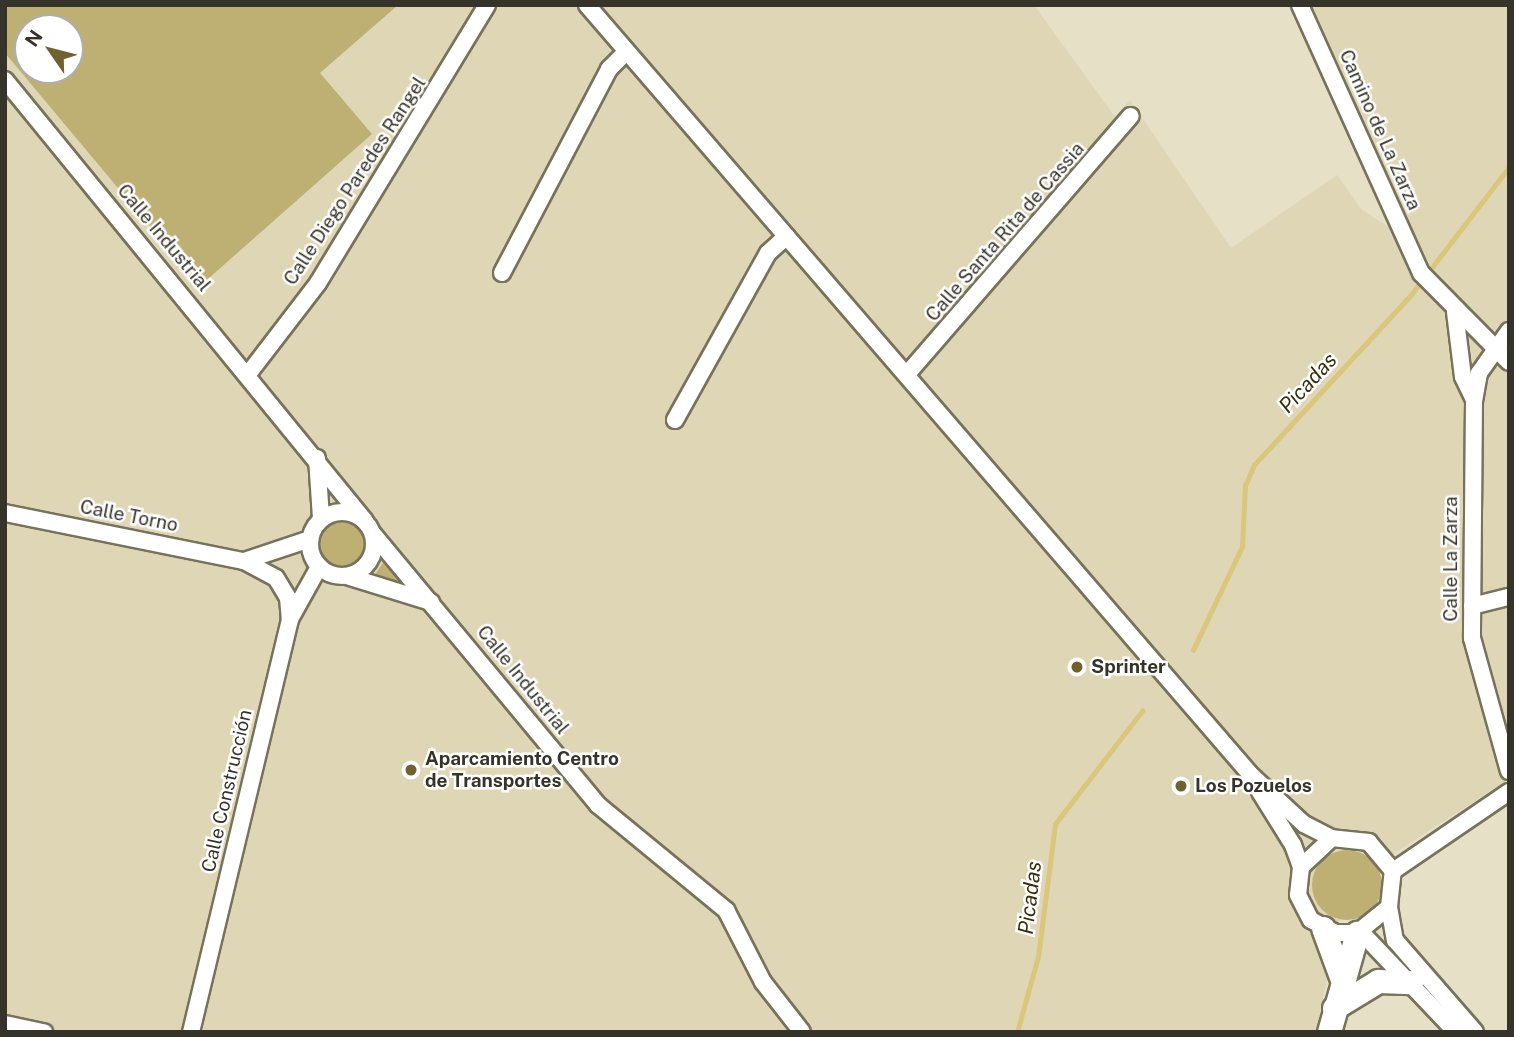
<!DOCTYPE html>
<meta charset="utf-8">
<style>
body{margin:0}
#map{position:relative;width:1514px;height:1037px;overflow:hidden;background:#e6e0c7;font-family:"Public Sans",sans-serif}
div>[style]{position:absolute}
.built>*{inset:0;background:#ded6b5}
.green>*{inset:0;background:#beaf72}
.round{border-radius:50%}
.stream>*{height:4.5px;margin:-2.25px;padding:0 2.25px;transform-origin:2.25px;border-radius:2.25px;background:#dbc77b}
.roads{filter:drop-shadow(2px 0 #77725b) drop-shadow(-2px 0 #77725b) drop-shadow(0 2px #77725b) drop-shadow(0 -2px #77725b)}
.street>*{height:16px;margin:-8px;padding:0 8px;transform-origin:8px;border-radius:8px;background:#fff}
.street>.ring{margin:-8px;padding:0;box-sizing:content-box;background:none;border:16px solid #fff;border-radius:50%}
.secondary>*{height:23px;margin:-11.5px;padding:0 11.5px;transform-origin:11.5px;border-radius:11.5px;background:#fff}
.dots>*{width:19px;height:19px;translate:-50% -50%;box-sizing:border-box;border:4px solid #fff;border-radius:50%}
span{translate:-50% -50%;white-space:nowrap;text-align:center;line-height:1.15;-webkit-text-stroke:5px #fff;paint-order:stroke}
.street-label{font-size:19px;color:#36342a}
.poi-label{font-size:19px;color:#36342a;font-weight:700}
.left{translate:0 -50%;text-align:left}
.water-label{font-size:21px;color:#372f0c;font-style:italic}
.frame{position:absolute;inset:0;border:7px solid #36342a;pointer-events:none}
.north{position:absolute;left:14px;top:14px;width:70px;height:70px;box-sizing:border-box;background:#fff;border:2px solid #afaeaa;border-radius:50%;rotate:305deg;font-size:19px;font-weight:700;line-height:28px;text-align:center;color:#36342a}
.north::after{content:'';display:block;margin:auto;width:24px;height:32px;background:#6f622f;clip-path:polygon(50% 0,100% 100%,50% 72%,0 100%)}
</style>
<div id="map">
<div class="built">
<div style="clip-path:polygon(evenodd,5px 5px,1034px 5px,1115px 117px,1130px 100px,1231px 248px,1337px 175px,1362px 210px,1387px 226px,1384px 204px,1293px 5px,1509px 5px,1509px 779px,1347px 884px,1316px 1032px,5px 1032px,5px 5px,28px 28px,70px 28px,70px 70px,28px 70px,28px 28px)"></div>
</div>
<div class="green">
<div style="clip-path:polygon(evenodd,5px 5px,398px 5px,320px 73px,372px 134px,200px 286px,5px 53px,5px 5px,28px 28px,70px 28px,70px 70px,28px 70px,28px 28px)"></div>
<div class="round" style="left:317px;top:520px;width:48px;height:48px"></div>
<div style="clip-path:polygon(385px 560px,407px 585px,403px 589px,374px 576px)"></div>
<div class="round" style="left:1312px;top:850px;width:70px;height:70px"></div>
</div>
<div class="stream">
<div style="left:1193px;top:650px;width:114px;rotate:-64.6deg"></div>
<div style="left:1242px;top:547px;width:61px;rotate:-87.2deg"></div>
<div style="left:1245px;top:486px;width:23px;rotate:-67deg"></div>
<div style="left:1254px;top:465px;width:230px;rotate:-47.3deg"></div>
<div style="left:1410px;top:296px;width:163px;rotate:-52.5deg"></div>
<div style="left:1017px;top:1032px;width:78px;rotate:-74.4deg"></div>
<div style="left:1038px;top:957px;width:134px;rotate:-82.7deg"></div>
<div style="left:1055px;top:824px;width:143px;rotate:-52.4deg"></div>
</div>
<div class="roads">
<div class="street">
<div style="left:587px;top:5px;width:1015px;rotate:49.23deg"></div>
<div style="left:1250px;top:774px;width:74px;rotate:42.8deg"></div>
<div style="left:1304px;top:824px;width:31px;rotate:27deg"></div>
<div style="left:1300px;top:5px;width:294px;rotate:65.7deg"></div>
<div style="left:1421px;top:273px;width:125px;rotate:45.3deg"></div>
<div style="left:5px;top:80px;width:569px;rotate:50.77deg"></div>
<div style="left:502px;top:273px;width:230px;rotate:-62.3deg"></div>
<div style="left:609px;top:69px;width:25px;rotate:-45deg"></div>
<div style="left:1455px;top:312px;width:65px;rotate:83deg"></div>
<div style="left:1463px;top:377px;width:25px;rotate:64deg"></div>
<div style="left:1509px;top:331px;width:52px;rotate:125.5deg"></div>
<div style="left:1479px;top:373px;width:27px;rotate:100deg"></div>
<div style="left:1474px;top:400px;width:238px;rotate:90.5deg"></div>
<div style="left:1472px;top:638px;width:138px;rotate:74.5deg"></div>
<div style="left:249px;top:373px;width:113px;rotate:-52.5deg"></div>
<div style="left:318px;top:283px;width:325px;rotate:-58.7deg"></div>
<div style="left:908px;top:373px;width:340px;rotate:-49.1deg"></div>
<div style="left:675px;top:420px;width:191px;rotate:-60.9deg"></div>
<div style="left:768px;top:253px;width:25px;rotate:-42deg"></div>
<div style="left:317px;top:458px;width:61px;rotate:86.2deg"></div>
<div class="ring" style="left:310px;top:512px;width:48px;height:48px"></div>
<div style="left:5px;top:513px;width:244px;rotate:11.4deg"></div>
<div style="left:244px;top:561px;width:36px;rotate:28deg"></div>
<div style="left:276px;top:578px;width:23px;rotate:59deg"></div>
<div style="left:288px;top:598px;width:21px;rotate:85deg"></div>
<div style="left:374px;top:535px;width:351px;rotate:50.3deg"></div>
<div style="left:598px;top:805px;width:166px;rotate:39.4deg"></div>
<div style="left:726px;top:910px;width:81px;rotate:62.8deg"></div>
<div style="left:763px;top:982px;width:63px;rotate:52deg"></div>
<div style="left:244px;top:561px;width:70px;rotate:-18.4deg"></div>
<div style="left:347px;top:576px;width:88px;rotate:17.2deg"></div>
<div style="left:1472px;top:606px;width:38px;rotate:-14deg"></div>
<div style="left:1260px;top:792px;width:62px;rotate:58.1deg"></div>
<div style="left:1293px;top:845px;width:23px;rotate:70deg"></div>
<div style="left:1301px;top:867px;width:28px;rotate:96deg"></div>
<div style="left:1298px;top:895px;width:28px;rotate:63deg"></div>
<div style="left:1311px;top:920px;width:27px;rotate:28deg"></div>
<div style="left:1335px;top:933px;width:22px"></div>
<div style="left:1357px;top:933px;width:41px;rotate:-39.1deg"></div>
<div style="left:1389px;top:907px;width:36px;rotate:-84deg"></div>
<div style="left:1393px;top:871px;width:38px;rotate:-130deg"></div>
<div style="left:1369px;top:842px;width:37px;rotate:-174deg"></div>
<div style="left:1332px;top:838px;width:42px;rotate:136.9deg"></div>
<div style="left:1393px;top:871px;width:140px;rotate:-34.3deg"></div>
<div style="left:1389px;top:907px;width:34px;rotate:80deg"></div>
<div style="left:1395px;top:940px;width:122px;rotate:49deg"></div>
<div style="left:1361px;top:932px;width:138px;rotate:46.5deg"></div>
<div style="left:5px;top:1024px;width:40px;rotate:12deg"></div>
<div style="left:191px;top:1032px;width:425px;rotate:-76.5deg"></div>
<div style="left:290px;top:619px;width:60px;rotate:-60.9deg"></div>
</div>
<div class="secondary">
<div style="left:1323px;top:928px;width:52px;rotate:69.8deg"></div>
<div style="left:1334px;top:1008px;width:52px;rotate:-31.5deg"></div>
<div style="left:1378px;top:981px;width:33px;rotate:2deg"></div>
<div style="left:1329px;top:1032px;width:103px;rotate:-74.2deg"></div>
</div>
</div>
<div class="dots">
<div style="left:1077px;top:667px;background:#6f622f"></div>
<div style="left:411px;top:770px;background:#6f622f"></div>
<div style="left:1181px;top:786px;background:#6f622f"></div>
</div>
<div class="street-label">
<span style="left:1380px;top:130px;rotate:66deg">Camino de La Zarza</span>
<span style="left:355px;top:181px;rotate:-57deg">Calle Diego Paredes Rangel</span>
<span style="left:1005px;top:232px;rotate:-49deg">Calle Santa Rita de Cassia</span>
<span style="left:164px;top:238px;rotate:50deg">Calle Industrial</span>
<span style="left:129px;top:516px;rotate:11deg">Calle Torno</span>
<span style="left:1451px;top:559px;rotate:-90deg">Calle La Zarza</span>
<span style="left:523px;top:680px;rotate:51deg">Calle Industrial</span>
<span style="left:227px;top:791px;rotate:-77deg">Calle Construcción</span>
</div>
<div class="poi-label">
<span class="left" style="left:1091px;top:667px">Sprinter</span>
<span class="left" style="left:425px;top:770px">Aparcamiento Centro<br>de Transportes</span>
<span class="left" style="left:1195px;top:786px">Los Pozuelos</span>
</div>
<div class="water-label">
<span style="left:1308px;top:383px;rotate:-47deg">Picadas</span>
<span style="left:1030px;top:898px;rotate:-83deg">Picadas</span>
</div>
<div class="frame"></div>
<div class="north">N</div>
</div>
